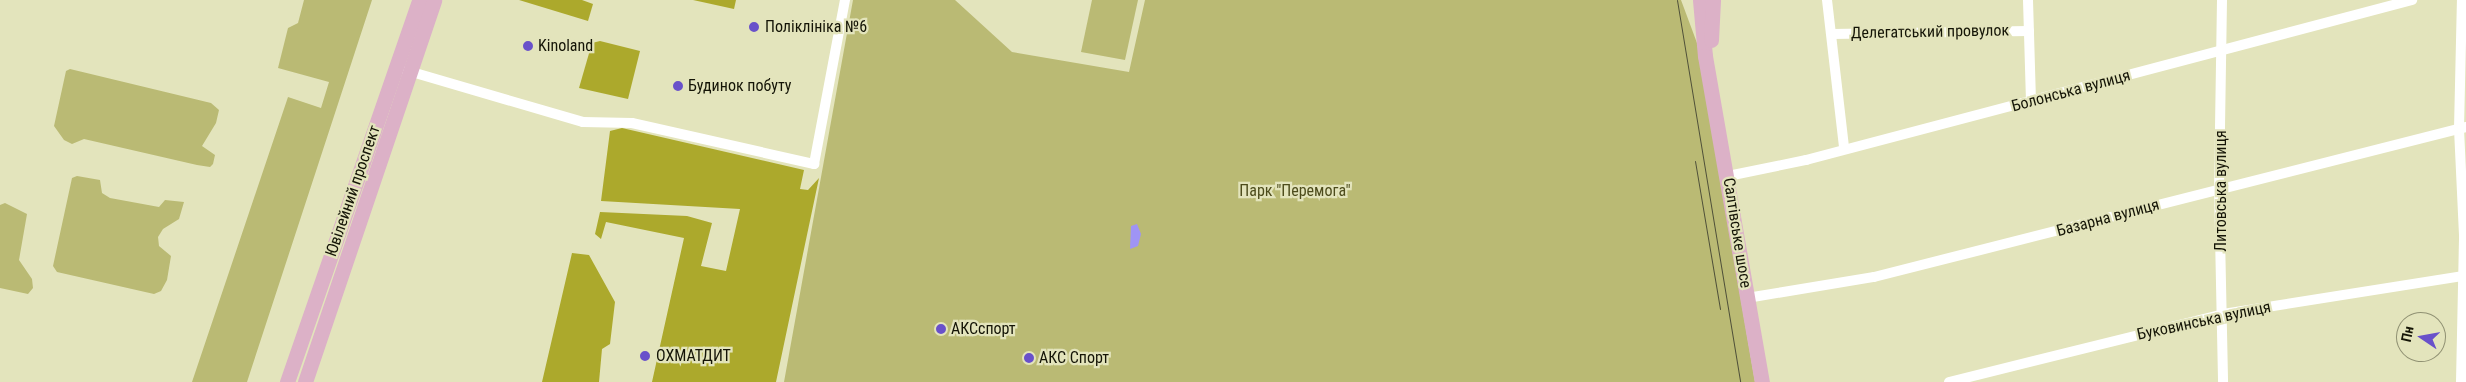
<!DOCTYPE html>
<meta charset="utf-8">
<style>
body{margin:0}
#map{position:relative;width:2466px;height:382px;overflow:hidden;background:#e3e4bc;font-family:"Roboto Condensed",sans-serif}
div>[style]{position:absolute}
.green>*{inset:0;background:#baba74}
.forest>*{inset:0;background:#aca92c}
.water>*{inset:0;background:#9f94f5}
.street>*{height:10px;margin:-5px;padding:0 5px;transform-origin:5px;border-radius:5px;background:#fff}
.primary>*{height:15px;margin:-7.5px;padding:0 7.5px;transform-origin:7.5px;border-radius:7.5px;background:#dcb1c7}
.tram>*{height:1px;margin:-0.5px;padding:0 0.5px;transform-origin:0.5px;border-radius:0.5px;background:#4e4f39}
.dots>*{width:14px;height:14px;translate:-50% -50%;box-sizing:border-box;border:2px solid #e3e4bc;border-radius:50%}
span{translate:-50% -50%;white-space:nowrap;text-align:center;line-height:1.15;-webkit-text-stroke:4.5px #e3e4bc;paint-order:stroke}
.poi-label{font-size:16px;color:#141406}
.left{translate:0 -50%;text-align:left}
.street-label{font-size:16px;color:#141406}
.park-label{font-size:16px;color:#4d4c1c}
.north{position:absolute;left:2396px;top:312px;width:50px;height:50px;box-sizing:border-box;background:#e3e4bc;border:1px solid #909173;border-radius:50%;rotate:282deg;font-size:14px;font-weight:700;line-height:20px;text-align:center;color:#141406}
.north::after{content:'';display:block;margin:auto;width:18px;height:22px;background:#6951ca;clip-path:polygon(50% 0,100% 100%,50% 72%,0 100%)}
</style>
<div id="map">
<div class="green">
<div style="clip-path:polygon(304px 0,372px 0,247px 382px,192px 382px,288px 97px,321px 108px,329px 82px,278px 68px,288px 28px,298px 23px)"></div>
<div style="clip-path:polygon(853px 0,955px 0,1012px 52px,1129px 72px,1145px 0,1681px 0,1697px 43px,1755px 382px,784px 382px)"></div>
<div style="clip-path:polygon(1092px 0,1138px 0,1125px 60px,1081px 52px)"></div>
<div style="clip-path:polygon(70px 69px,211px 103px,219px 110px,216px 123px,202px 146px,215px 155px,213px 164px,210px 167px,197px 165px,84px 139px,72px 144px,64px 140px,54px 126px,66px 71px)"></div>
<div style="clip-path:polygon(77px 176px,100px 180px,102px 193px,110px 198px,159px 207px,165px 200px,184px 202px,179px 219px,163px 229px,158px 237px,159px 246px,171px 256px,167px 280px,161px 291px,154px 294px,57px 272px,53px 266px,72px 178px)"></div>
<div style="clip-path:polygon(5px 203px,27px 214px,19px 260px,32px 279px,33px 288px,28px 294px,0 288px,0 205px)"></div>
</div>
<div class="forest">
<div style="clip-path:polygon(519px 0,582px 0,593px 4px,588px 21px)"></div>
<div style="clip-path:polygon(693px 0,736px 0,734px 9px)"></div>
<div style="clip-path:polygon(600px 41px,640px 51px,628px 99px,579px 88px,592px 43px)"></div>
<div style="clip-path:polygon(622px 128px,804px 170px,800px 189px,808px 190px,819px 178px,776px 382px,652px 382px,684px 238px,606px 222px,601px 239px,595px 234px,600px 212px,687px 216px,712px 223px,701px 266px,726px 271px,740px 209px,601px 201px,610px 131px)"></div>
<div style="clip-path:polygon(572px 253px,589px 255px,615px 302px,610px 344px,602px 349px,599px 382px,542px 382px)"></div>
</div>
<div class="water">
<div style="clip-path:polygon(1137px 224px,1141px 234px,1138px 246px,1130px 249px,1131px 226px)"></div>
</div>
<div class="street">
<div style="left:1827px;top:0;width:149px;rotate:83.4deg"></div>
<div style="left:2028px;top:0;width:102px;rotate:88.3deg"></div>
<div style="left:2222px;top:0;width:188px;rotate:90.9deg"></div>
<div style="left:2219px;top:188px;width:194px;rotate:88.8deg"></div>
<div style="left:1832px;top:34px;width:197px;rotate:-0.9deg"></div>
<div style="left:405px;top:70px;width:185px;rotate:16.3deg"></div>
<div style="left:583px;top:122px;width:49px;rotate:1.2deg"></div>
<div style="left:632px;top:123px;width:187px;rotate:12.7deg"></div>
<div style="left:814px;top:164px;width:167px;rotate:-79.3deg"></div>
<div style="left:1728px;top:176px;width:80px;rotate:-11.6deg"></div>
<div style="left:1806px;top:160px;width:627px;rotate:-14.79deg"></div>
<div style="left:1747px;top:298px;width:129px;rotate:-9.4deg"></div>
<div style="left:1874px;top:277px;width:611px;rotate:-14.22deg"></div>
<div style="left:1949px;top:382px;width:282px;rotate:-13.9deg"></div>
<div style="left:2223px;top:314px;width:242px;rotate:-9deg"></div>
<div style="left:2461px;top:382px;width:147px;rotate:-88.8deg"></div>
<div style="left:2464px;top:235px;width:106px;rotate:-92.7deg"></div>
<div style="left:2459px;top:129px;width:129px;rotate:-88.7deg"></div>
</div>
<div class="primary">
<div style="left:1700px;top:0;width:56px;rotate:84.9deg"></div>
<div style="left:1705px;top:56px;width:331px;rotate:80.1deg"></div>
<div style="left:1711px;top:40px;width:40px;rotate:-87.1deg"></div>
<div style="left:287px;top:382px;width:404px;rotate:-70.9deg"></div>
<div style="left:305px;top:382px;width:403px;rotate:-71.3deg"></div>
</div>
<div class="tram">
<div style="left:1677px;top:0;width:387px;rotate:80.6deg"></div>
<div style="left:1695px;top:161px;width:150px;rotate:80.4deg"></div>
</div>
<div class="dots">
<div style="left:754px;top:27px;background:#6951ca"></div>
<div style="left:528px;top:46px;background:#6951ca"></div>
<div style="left:678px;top:86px;background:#6951ca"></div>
<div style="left:941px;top:329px;background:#6951ca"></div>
<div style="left:645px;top:356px;background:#6951ca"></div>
<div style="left:1029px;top:358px;background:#6951ca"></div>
</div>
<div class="poi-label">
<span class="left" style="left:765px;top:27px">Поліклініка №6</span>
<span class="left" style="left:538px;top:46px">Kinoland</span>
<span class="left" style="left:688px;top:86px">Будинок побуту</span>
<span class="left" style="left:951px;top:329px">АКСспорт</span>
<span class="left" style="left:656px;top:356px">ОХМАТДИТ</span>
<span class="left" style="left:1039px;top:358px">АКС Спорт</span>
</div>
<div class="street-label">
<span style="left:1930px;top:32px;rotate:-1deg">Делегатський провулок</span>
<span style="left:2071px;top:91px;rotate:-15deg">Болонська вулиця</span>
<span style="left:353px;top:191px;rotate:-71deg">Ювілейний проспект</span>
<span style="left:2221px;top:191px;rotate:-90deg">Литовська вулиця</span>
<span style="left:2108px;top:218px;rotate:-15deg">Базарна вулиця</span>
<span style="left:1737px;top:233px;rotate:81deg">Салтівське шосе</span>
<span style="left:2204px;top:321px;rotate:-12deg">Буковинська вулиця</span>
</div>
<div class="park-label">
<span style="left:1295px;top:191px">Парк "Перемога"</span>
</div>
<div class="north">Пн</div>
</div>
